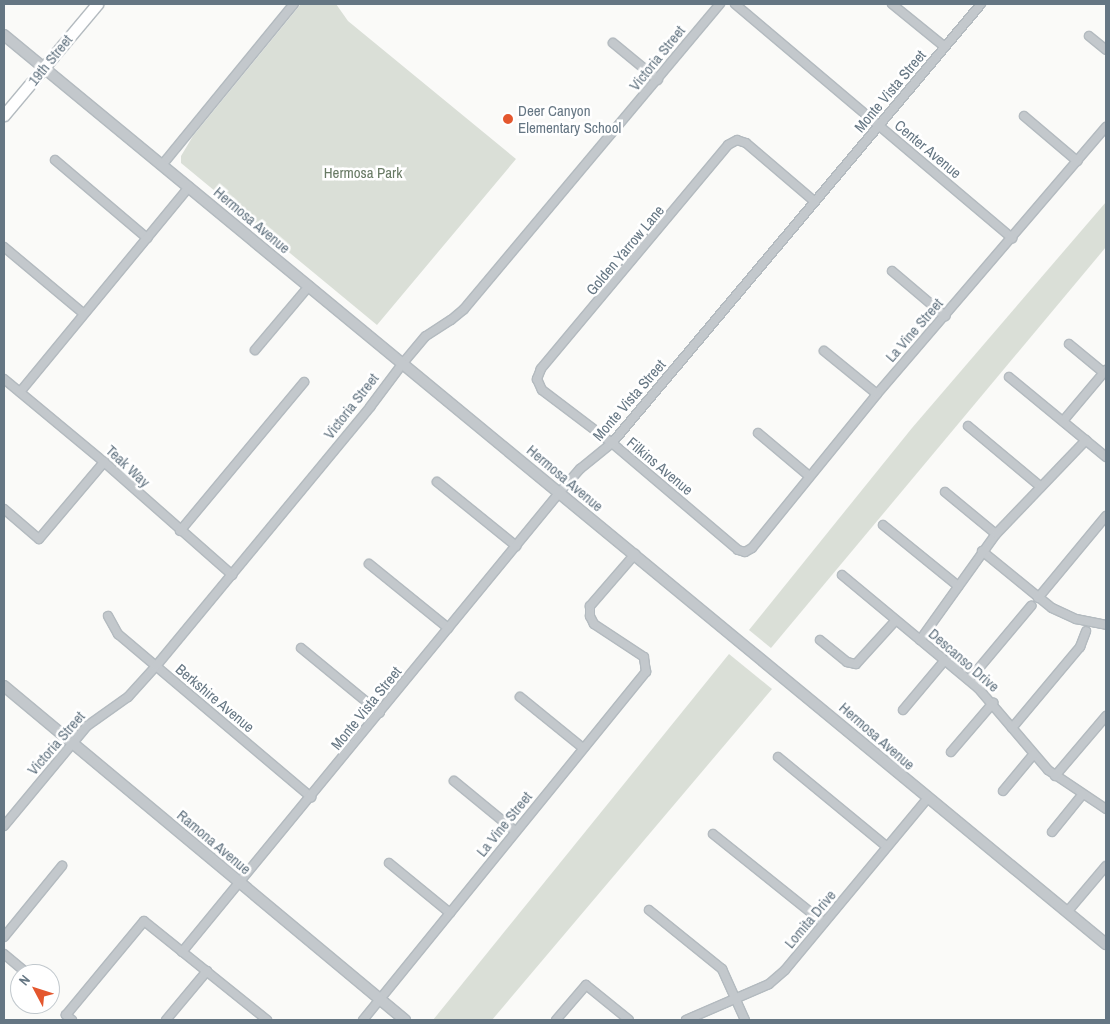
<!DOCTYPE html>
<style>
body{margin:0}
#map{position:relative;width:1110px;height:1024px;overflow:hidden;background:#fafaf8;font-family:"Archivo Narrow",sans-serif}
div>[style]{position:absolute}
.green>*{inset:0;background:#dadfd7}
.roads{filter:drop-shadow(1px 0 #b3babf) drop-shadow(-1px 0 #b3babf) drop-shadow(0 1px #b3babf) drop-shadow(0 -1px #b3babf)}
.minor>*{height:8px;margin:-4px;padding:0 4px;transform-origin:4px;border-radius:4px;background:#c3c8cc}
.tertiary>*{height:10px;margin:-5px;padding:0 5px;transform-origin:5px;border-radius:5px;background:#c3c8cc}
.secondary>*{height:11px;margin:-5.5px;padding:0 5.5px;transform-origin:5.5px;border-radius:5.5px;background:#fff}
.dots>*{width:14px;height:14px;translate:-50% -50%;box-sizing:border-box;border:2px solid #fff;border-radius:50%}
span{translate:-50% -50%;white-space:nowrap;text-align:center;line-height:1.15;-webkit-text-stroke:5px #fff;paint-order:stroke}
.street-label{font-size:15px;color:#657683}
.poi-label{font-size:15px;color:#657683}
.left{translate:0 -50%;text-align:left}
.park-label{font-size:15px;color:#687a64}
.frame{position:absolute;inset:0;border:5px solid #657683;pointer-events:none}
.north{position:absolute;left:10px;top:964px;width:50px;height:50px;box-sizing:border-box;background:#fff;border:1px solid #c1c8cd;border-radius:50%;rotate:310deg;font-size:14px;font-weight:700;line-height:20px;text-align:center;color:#657683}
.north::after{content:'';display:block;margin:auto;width:18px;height:22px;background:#e4572e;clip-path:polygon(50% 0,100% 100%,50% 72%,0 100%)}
</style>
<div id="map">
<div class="green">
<div style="clip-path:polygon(301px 4px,336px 4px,348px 21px,516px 159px,377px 325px,181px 163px,181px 156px,193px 136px)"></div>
<div style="clip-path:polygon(1106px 202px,1106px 247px,771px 648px,749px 630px,912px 428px)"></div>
<div style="clip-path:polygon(729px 654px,772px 689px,492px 1020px,433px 1020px)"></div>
</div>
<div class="roads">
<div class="minor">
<div style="left:735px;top:4px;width:363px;rotate:40.2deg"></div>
<div style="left:892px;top:4px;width:68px;rotate:39.1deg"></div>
<div style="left:1089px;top:36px;width:22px;rotate:39deg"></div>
<div style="left:613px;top:43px;width:58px;rotate:39.4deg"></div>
<div style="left:1024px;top:116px;width:70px;rotate:40.3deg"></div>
<div style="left:55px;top:160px;width:121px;rotate:40.3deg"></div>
<div style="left:162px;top:165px;width:208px;rotate:-50.7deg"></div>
<div style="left:814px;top:201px;width:89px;rotate:-139.5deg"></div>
<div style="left:746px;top:143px;width:9px;rotate:-162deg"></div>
<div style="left:737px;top:140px;width:10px;rotate:151deg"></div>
<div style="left:728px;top:145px;width:292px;rotate:129.9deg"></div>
<div style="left:541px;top:369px;width:11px;rotate:112deg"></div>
<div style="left:537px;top:379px;width:12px;rotate:66deg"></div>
<div style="left:542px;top:390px;width:88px;rotate:37.1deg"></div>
<div style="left:612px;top:443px;width:165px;rotate:40.3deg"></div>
<div style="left:738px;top:550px;width:7px;rotate:16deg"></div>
<div style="left:745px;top:552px;width:8px;rotate:-30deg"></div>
<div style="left:752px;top:548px;width:198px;rotate:-50.9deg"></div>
<div style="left:877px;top:394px;width:352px;rotate:-49.4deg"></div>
<div style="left:4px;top:247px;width:104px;rotate:39.9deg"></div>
<div style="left:892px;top:271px;width:70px;rotate:40.3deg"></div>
<div style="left:1069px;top:344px;width:45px;rotate:39.6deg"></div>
<div style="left:255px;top:350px;width:84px;rotate:-49.8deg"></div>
<div style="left:824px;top:351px;width:68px;rotate:39.1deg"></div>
<div style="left:1009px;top:377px;width:126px;rotate:39.5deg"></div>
<div style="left:4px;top:379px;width:130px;rotate:39.7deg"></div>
<div style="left:104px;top:462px;width:171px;rotate:41.4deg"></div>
<div style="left:20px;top:392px;width:266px;rotate:-50.5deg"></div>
<div style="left:1063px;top:421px;width:67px;rotate:-49.9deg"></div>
<div style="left:968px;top:426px;width:95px;rotate:39.9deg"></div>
<div style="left:758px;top:433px;width:67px;rotate:40.1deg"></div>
<div style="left:437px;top:482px;width:102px;rotate:39deg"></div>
<div style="left:945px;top:492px;width:66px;rotate:39.5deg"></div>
<div style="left:4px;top:509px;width:46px;rotate:40.6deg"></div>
<div style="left:39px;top:539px;width:101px;rotate:-49.8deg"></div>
<div style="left:883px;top:525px;width:97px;rotate:39.1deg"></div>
<div style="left:180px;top:531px;width:194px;rotate:-50.2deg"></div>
<div style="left:982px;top:551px;width:90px;rotate:39.2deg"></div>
<div style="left:1052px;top:608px;width:26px;rotate:25deg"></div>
<div style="left:1076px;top:619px;width:31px;rotate:11deg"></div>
<div style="left:369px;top:564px;width:102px;rotate:39deg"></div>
<div style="left:842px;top:575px;width:177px;rotate:39.7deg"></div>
<div style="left:978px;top:688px;width:108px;rotate:49.5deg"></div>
<div style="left:1048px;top:770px;width:70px;rotate:33.9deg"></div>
<div style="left:1038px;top:598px;width:107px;rotate:-50.3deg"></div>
<div style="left:108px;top:616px;width:21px;rotate:61deg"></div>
<div style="left:118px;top:634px;width:253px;rotate:40.2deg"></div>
<div style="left:820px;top:640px;width:35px;rotate:39deg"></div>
<div style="left:847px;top:662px;width:9px;rotate:13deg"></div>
<div style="left:856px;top:664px;width:59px;rotate:-47.7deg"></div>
<div style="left:920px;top:640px;width:130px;rotate:-54.4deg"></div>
<div style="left:996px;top:534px;width:130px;rotate:-46.2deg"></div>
<div style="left:301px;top:648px;width:102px;rotate:39.4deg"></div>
<div style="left:969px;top:680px;width:97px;rotate:-50deg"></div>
<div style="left:520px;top:697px;width:81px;rotate:39deg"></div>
<div style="left:903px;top:710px;width:65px;rotate:-50deg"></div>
<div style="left:1012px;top:728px;width:106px;rotate:-50deg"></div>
<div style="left:1080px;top:647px;width:17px;rotate:-69deg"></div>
<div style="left:951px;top:752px;width:65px;rotate:-49.4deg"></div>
<div style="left:778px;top:757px;width:141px;rotate:39.5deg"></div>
<div style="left:1055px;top:776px;width:79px;rotate:-49.6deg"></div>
<div style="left:454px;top:781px;width:79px;rotate:39.3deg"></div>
<div style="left:1003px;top:791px;width:47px;rotate:-50.2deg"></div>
<div style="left:4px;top:826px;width:130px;rotate:-50.3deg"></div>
<div style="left:87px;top:726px;width:50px;rotate:-35.3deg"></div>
<div style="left:128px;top:697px;width:42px;rotate:-47.9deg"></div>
<div style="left:156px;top:666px;width:336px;rotate:-50.4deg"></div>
<div style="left:370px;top:407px;width:55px;rotate:-53.1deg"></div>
<div style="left:403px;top:363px;width:35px;rotate:-50deg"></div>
<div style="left:426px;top:336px;width:30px;rotate:-33deg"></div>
<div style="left:451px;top:320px;width:17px;rotate:-40deg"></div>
<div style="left:464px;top:309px;width:398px;rotate:-50deg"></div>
<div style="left:1052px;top:832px;width:48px;rotate:-51deg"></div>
<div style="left:713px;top:834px;width:142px;rotate:38.7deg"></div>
<div style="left:389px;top:863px;width:79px;rotate:39.3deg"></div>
<div style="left:649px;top:910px;width:94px;rotate:38.9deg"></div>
<div style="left:722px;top:969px;width:56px;rotate:65.7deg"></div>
<div style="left:1067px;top:912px;width:60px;rotate:-49.7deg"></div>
<div style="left:4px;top:937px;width:92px;rotate:-50.8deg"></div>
<div style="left:182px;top:952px;width:594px;rotate:-50.6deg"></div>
<div style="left:559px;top:493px;width:32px;rotate:-49deg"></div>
<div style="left:580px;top:469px;width:41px;rotate:-39.1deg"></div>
<div style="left:612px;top:443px;width:573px;rotate:-49.95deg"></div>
<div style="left:4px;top:954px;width:31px;rotate:40deg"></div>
<div style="left:72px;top:1020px;width:8px;rotate:-140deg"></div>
<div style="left:66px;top:1015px;width:122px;rotate:-50.3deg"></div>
<div style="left:144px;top:921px;width:158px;rotate:38.8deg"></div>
<div style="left:166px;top:1020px;width:64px;rotate:-50.1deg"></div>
<div style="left:363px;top:1020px;width:449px;rotate:-50.9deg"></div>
<div style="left:646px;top:672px;width:15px;rotate:-98deg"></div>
<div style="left:644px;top:657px;width:60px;rotate:-146.6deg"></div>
<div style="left:594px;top:624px;width:9px;rotate:-117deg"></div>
<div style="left:590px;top:616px;width:10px;rotate:-90deg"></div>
<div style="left:590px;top:606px;width:69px;rotate:-49.1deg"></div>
<div style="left:556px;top:1020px;width:46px;rotate:-49.4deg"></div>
<div style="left:586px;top:985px;width:55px;rotate:39.1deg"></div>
<div style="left:686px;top:1020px;width:90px;rotate:-23.4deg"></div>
<div style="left:769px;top:984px;width:21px;rotate:-41deg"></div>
<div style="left:785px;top:970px;width:222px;rotate:-50.3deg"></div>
</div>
<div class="tertiary">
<div style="left:4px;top:35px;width:1429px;rotate:39.52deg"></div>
<div style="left:4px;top:686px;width:522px;rotate:39.79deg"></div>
</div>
<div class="secondary">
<div style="left:4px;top:115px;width:145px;rotate:-50deg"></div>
</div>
</div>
<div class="dots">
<div style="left:508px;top:119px;background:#e4572e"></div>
</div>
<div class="street-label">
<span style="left:657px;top:58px;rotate:-51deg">Victoria Street</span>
<span style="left:50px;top:60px;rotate:-51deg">19th Street</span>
<span style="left:890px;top:91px;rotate:-50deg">Monte Vista Street</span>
<span style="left:928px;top:149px;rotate:40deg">Center Avenue</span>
<span style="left:252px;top:220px;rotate:40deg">Hermosa Avenue</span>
<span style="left:625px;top:250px;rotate:-50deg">Golden Yarrow Lane</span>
<span style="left:914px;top:330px;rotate:-49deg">La Vine Street</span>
<span style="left:629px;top:400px;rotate:-49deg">Monte Vista Street</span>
<span style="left:351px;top:406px;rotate:-52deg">Victoria Street</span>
<span style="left:128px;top:466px;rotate:43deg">Teak Way</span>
<span style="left:660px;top:466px;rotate:40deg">Filkins Avenue</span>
<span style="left:565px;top:478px;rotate:40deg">Hermosa Avenue</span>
<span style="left:964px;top:660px;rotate:41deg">Descanso Drive</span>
<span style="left:215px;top:698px;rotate:40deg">Berkshire Avenue</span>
<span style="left:366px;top:708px;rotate:-51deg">Monte Vista Street</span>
<span style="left:877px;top:736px;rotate:41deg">Hermosa Avenue</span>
<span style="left:56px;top:743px;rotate:-49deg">Victoria Street</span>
<span style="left:504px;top:824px;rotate:-51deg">La Vine Street</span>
<span style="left:214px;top:842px;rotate:40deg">Ramona Avenue</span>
<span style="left:810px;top:919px;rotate:-50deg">Lomita Drive</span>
</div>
<div class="poi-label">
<span class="left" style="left:518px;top:119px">Deer Canyon<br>Elementary School</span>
</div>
<div class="park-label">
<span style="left:363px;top:173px">Hermosa Park</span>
</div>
<div class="frame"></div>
<div class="north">N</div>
</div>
